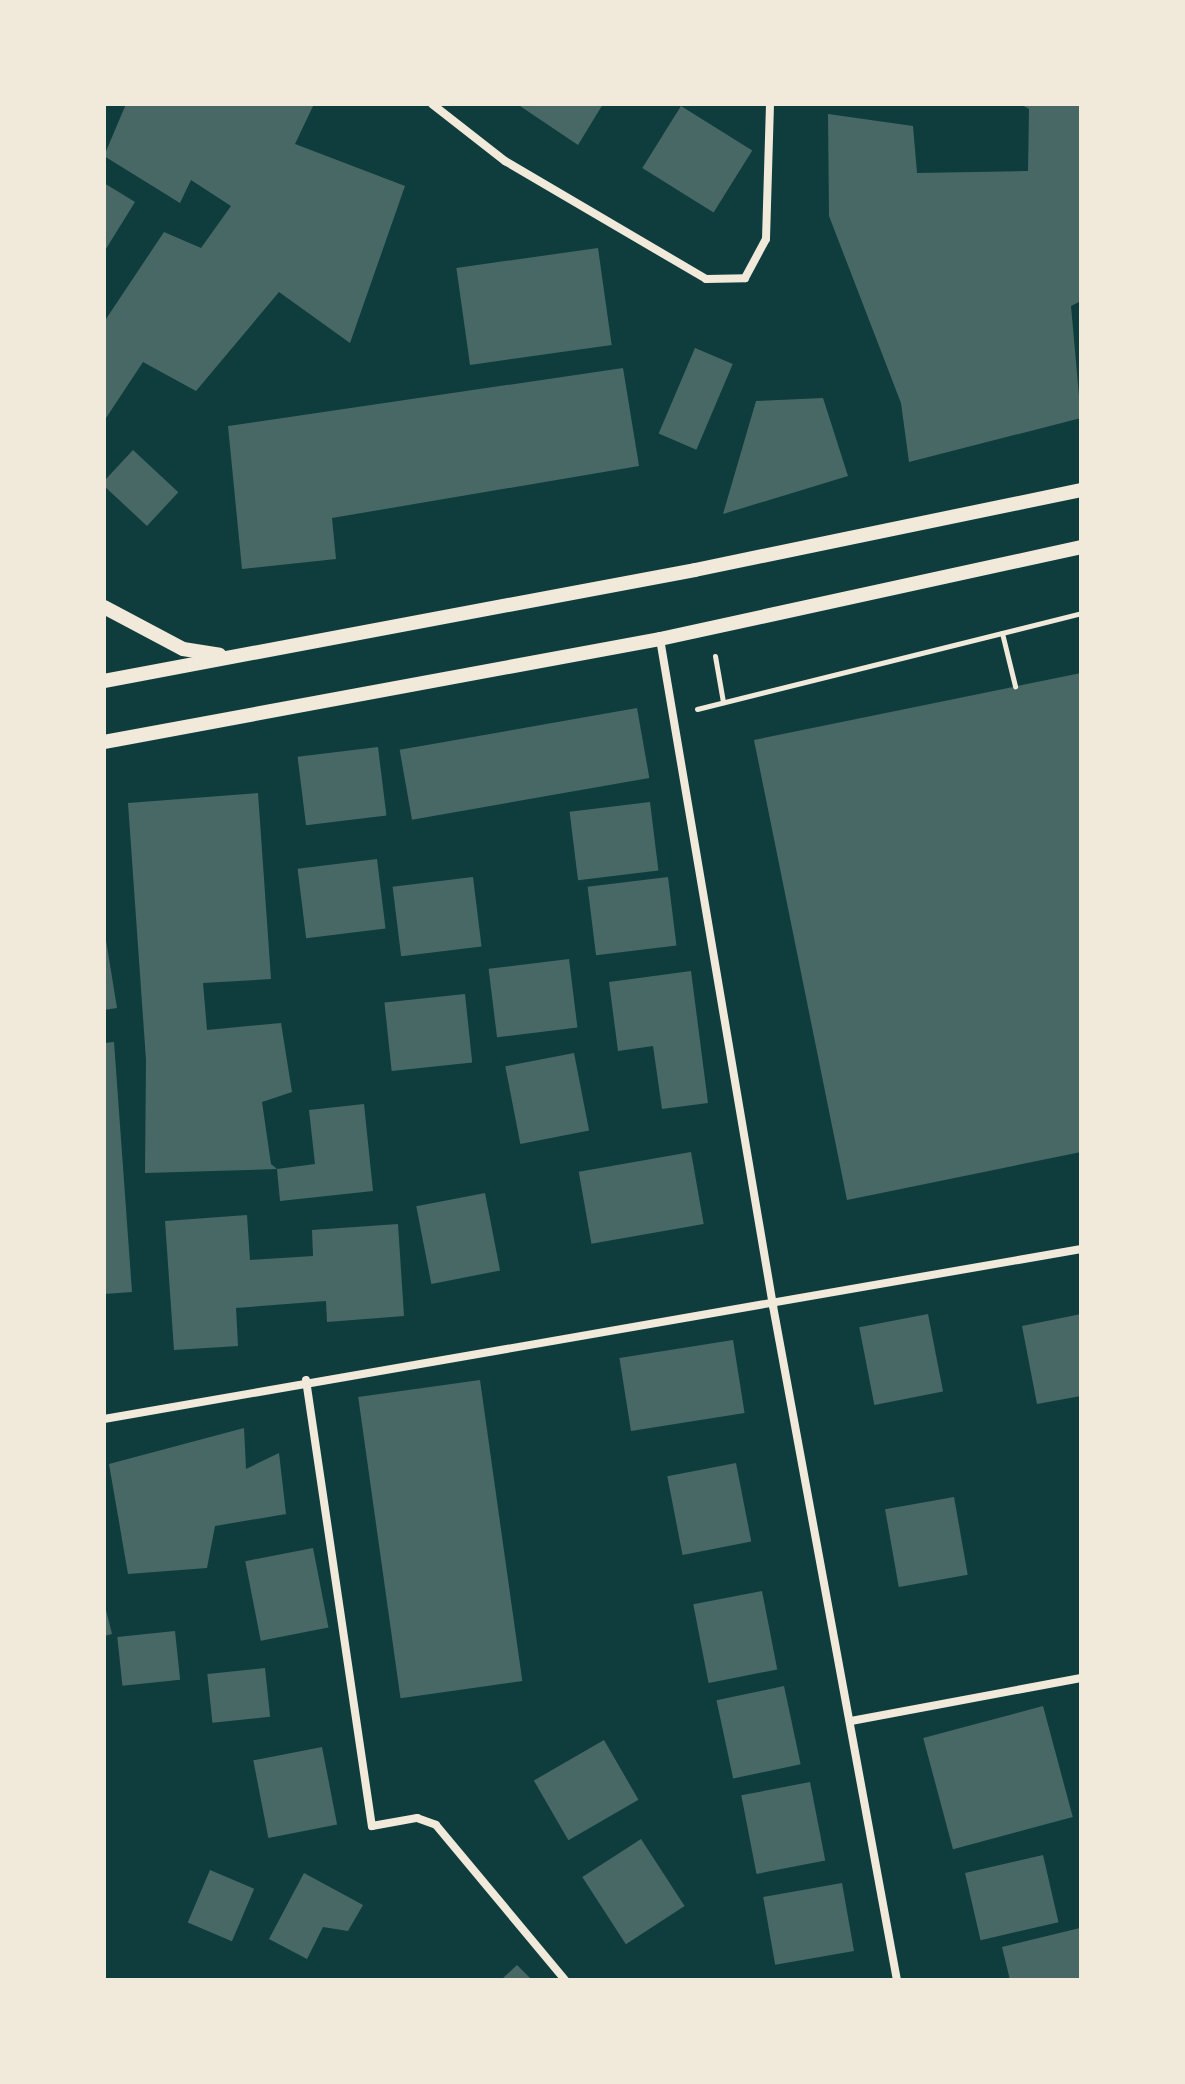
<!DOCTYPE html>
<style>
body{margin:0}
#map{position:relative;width:1185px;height:2084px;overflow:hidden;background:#0f3d3e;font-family:"Noto Sans",sans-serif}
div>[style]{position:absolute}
.building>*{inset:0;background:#486865;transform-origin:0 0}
.path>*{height:5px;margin:-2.5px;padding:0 2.5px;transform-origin:2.5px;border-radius:2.5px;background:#f1e9da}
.minor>*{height:8px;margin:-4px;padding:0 4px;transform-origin:4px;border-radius:4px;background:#f1e9da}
.tertiary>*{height:14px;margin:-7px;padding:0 7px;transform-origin:7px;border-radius:7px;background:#f1e9da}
span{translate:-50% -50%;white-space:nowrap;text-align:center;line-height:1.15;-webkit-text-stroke:8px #f1e9da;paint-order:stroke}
.frame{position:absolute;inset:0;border:106px solid #f1e9da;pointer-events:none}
</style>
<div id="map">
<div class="building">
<div style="clip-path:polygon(126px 104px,314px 104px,295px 144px,405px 186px,350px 343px,279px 292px,196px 391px,143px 362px,104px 421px,104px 322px,164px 232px,201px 248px,231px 206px,191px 180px,180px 203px,104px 156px)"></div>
<div style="clip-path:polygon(517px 104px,603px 104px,578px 145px)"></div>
<div style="clip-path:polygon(1020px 104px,1081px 104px,1081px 301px,1071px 306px,1081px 418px,909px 462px,901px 403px,829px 216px,828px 114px,913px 126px,917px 173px,1028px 171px,1029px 109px)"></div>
<div style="left:681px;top:106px;width:84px;height:73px;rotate:32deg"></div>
<div style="clip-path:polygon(104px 183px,135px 202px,104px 252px)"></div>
<div style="left:598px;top:248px;width:98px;height:143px;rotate:82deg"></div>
<div style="left:695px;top:348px;width:41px;height:93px;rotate:23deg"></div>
<div style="clip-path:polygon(623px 368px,639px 466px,332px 518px,336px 559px,242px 569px,228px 426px)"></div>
<div style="clip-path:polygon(823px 398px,848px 476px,723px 514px,756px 401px)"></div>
<div style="left:133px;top:450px;width:62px;height:46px;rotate:43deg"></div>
<div style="clip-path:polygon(1081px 673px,1081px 1152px,847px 1200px,754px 740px)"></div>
<div style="left:637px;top:708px;width:71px;height:241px;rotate:80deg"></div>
<div style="left:378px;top:747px;width:69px;height:81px;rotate:83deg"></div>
<div style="clip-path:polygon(258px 793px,271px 979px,203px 983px,207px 1030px,281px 1023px,292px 1092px,262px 1102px,271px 1164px,277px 1169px,145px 1173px,146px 1060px,128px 803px)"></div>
<div style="left:650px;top:802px;width:69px;height:81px;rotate:83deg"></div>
<div style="left:377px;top:859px;width:70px;height:80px;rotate:83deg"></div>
<div style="left:473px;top:877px;width:70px;height:81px;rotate:83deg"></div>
<div style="left:668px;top:877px;width:69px;height:81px;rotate:83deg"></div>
<div style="clip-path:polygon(104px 928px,117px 1008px,104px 1010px)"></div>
<div style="left:569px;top:959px;width:69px;height:81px;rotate:83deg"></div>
<div style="clip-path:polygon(691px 971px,708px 1103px,662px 1109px,653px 1046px,618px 1051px,609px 982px)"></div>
<div style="left:465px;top:994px;width:69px;height:81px;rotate:84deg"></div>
<div style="clip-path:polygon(114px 1042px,132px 1292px,104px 1294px,104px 1043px)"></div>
<div style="left:574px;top:1053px;width:79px;height:70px;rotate:79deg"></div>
<div style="clip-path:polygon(364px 1104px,373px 1191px,280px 1201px,277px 1169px,315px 1164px,309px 1110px)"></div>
<div style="left:691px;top:1152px;width:73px;height:114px;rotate:80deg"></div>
<div style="left:485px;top:1193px;width:79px;height:70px;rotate:79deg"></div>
<div style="clip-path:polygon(247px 1215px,250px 1260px,313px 1256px,312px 1230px,398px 1224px,404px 1316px,327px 1322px,326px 1301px,236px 1308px,238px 1346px,174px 1350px,165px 1221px)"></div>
<div style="left:928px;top:1314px;width:79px;height:70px;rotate:79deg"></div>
<div style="clip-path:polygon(1081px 1314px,1081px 1396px,1037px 1404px,1022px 1326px)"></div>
<div style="left:733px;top:1340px;width:74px;height:115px;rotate:81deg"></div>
<div style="left:480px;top:1380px;width:304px;height:123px;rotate:82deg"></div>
<div style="clip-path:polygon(244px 1428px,246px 1469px,279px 1453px,286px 1514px,215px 1526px,207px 1568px,128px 1574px,109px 1464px)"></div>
<div style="left:736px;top:1463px;width:80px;height:70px;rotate:79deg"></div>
<div style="left:954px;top:1497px;width:79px;height:70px;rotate:80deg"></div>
<div style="left:313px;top:1548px;width:81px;height:69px;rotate:79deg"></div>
<div style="left:762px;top:1591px;width:80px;height:70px;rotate:79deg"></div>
<div style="clip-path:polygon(104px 1602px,112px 1634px,104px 1636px)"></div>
<div style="left:175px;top:1631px;width:49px;height:58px;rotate:84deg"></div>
<div style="left:265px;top:1668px;width:49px;height:58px;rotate:84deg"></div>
<div style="left:784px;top:1686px;width:80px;height:69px;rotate:78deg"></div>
<div style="left:1043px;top:1706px;width:115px;height:124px;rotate:75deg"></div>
<div style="left:604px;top:1740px;width:69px;height:81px;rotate:60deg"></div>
<div style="left:322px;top:1747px;width:79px;height:70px;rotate:79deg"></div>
<div style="left:810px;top:1782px;width:80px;height:70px;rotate:79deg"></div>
<div style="left:641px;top:1839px;width:80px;height:70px;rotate:57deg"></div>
<div style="left:1043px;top:1855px;width:69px;height:80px;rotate:77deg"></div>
<div style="left:210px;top:1870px;width:48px;height:57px;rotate:23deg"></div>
<div style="clip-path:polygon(304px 1873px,363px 1905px,348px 1931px,323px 1927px,307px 1959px,269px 1939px)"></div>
<div style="left:842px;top:1883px;width:69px;height:80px;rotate:80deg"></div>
<div style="clip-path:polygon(1080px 1928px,1081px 1980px,1010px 1980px,1002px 1947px)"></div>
<div style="clip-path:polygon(517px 1965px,532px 1980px,501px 1980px)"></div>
</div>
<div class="path">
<div style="left:1002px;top:633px;width:55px;rotate:76.2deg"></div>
<div style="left:715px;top:656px;width:47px;rotate:80.1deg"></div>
<div style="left:697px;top:709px;width:396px;rotate:-14deg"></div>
</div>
<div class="minor">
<div style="left:432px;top:104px;width:93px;rotate:38deg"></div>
<div style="left:505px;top:161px;width:233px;rotate:30.4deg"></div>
<div style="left:706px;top:279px;width:39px;rotate:-1deg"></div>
<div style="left:745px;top:278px;width:44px;rotate:-61.7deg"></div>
<div style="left:766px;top:239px;width:135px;rotate:-88.3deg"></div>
<div style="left:660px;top:639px;width:677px;rotate:80.38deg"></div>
<div style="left:773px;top:1306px;width:685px;rotate:79.58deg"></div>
<div style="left:306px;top:1380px;width:451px;rotate:81.6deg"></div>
<div style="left:372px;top:1826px;width:46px;rotate:-10.1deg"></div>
<div style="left:417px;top:1818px;width:20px;rotate:20deg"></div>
<div style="left:436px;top:1825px;width:202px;rotate:50.2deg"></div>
<div style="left:104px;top:1419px;width:992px;rotate:-9.87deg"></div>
<div style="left:851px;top:1721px;width:234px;rotate:-10.6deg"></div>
</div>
<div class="tertiary">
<div style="left:104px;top:607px;width:89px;rotate:28deg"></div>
<div style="left:183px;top:649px;width:37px;rotate:9deg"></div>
<div style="left:104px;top:681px;width:601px;rotate:-10.64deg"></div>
<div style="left:695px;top:570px;width:394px;rotate:-11.7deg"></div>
<div style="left:104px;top:742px;width:565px;rotate:-10.5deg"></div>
<div style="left:660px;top:639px;width:431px;rotate:-12.3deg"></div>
</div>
<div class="frame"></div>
</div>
